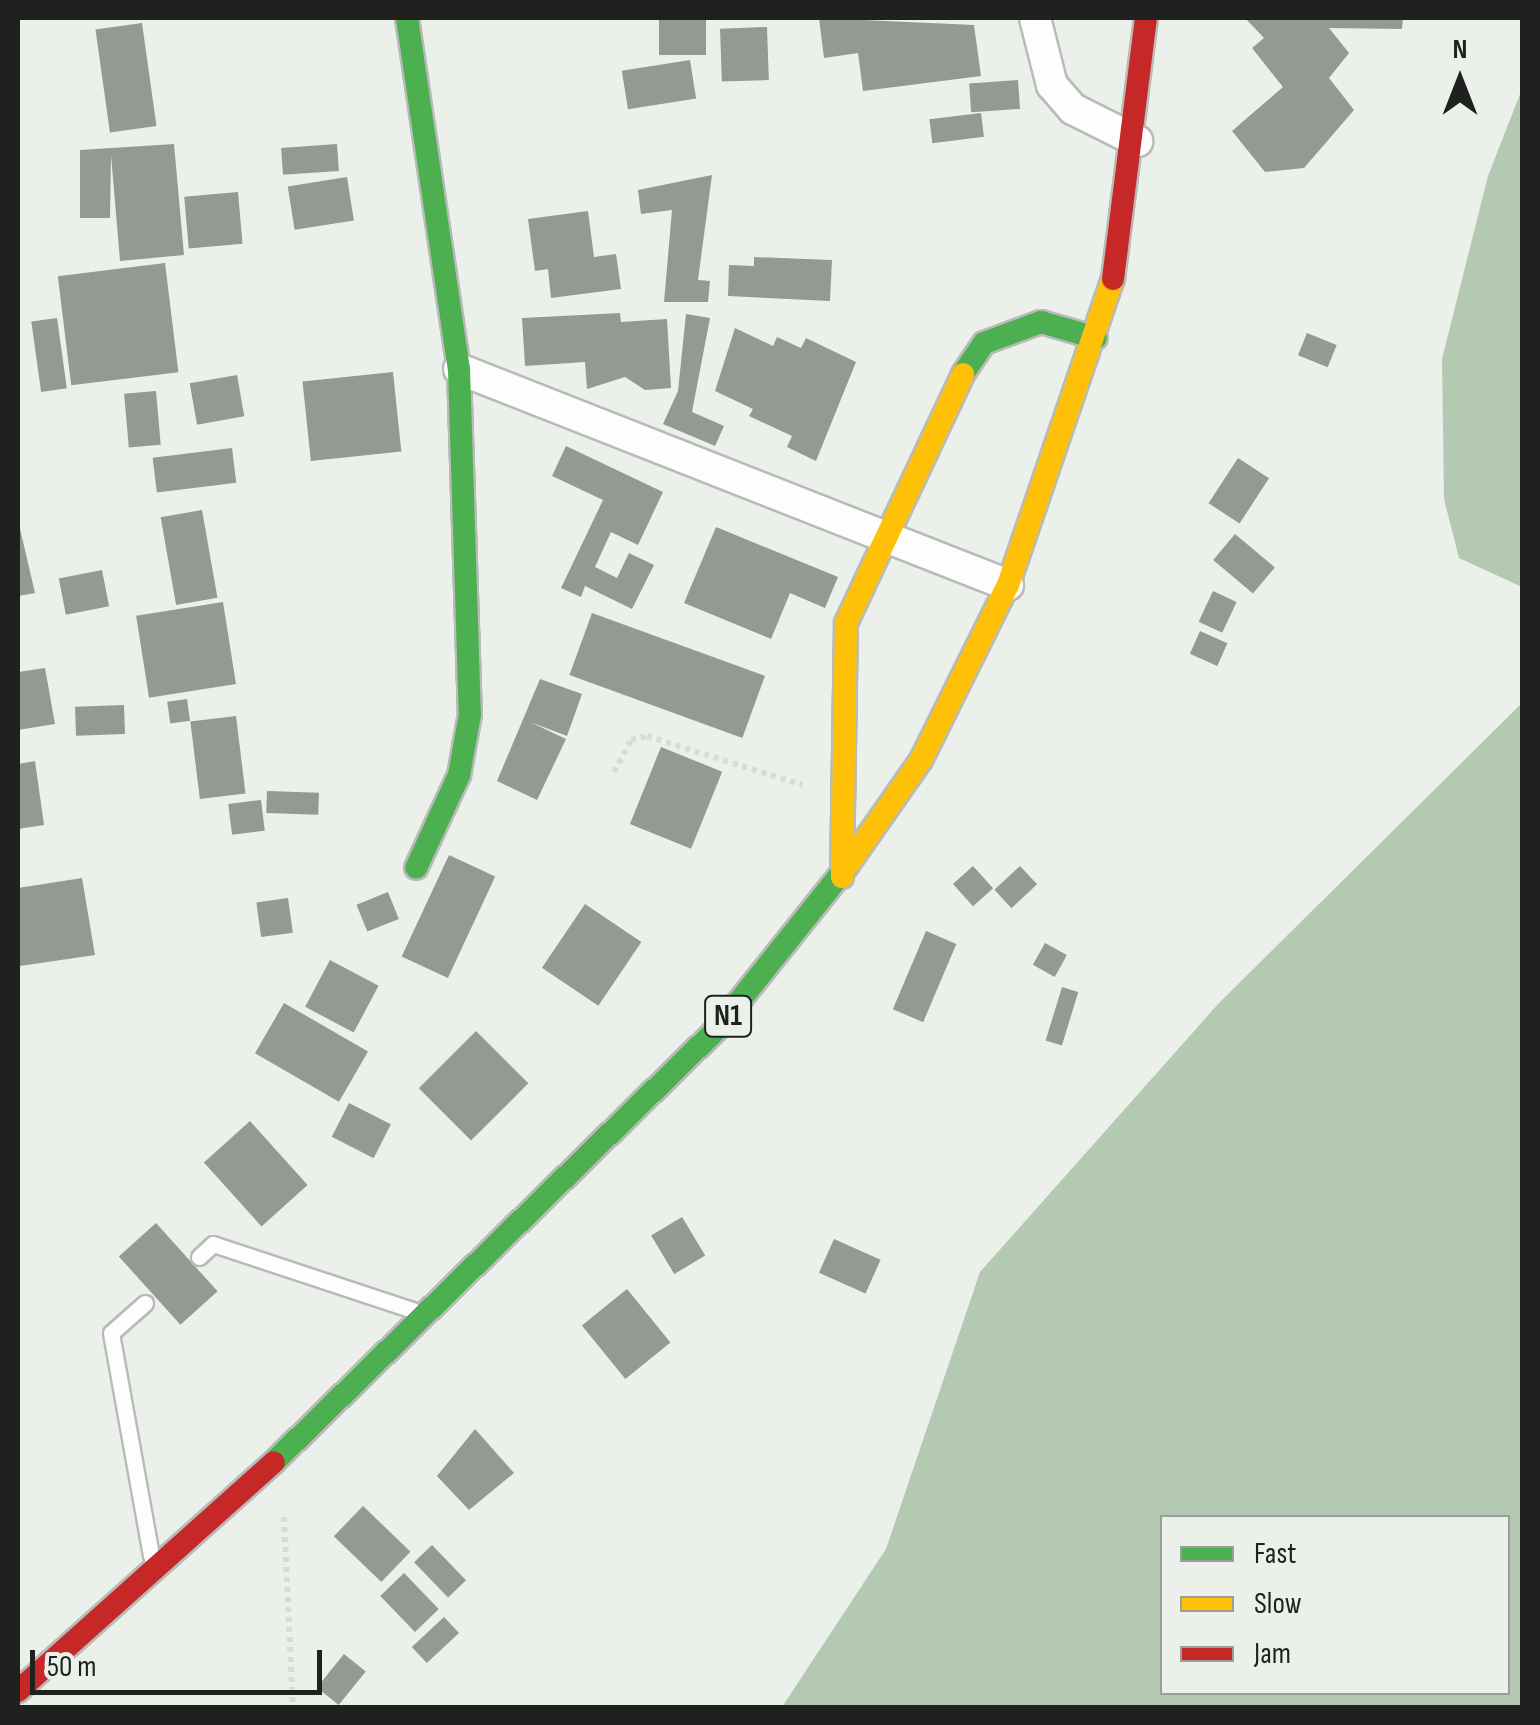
<!DOCTYPE html>
<style>
body{margin:0}
#map{position:relative;width:1540px;height:1725px;overflow:hidden;background:#ecf0eb;font-family:"Sofia Sans Condensed",sans-serif}
div>[style]{position:absolute}
.water>*{inset:0;background:#b3c9b2}
.building>*{inset:0;background:#939a92;transform-origin:0 0}
.path>*{height:6px;margin-top:-3px;transform-origin:0;background:repeating-linear-gradient(90deg,#d9dad9 0 5px,transparent 0 10px)}
.roads{filter:drop-shadow(2px 0 #b8bbb8) drop-shadow(-2px 0 #b8bbb8) drop-shadow(0 2px #b8bbb8) drop-shadow(0 -2px #b8bbb8)}
.lane>*{height:15px;margin:-7.5px;padding:0 7.5px;transform-origin:7.5px;border-radius:7.5px;background:#fcfdfc}
.street>*{height:30px;margin:-15px;padding:0 15px;transform-origin:15px;border-radius:15px;background:#fcfdfc}
.fast>*{height:22px;margin:-11px;padding:0 11px;transform-origin:11px;border-radius:11px;background:#4caf50}
.slow>*{height:22px;margin:-11px;padding:0 11px;transform-origin:11px;border-radius:11px;background:#ffc107}
.jam>*{height:22px;margin:-11px;padding:0 11px;transform-origin:11px;border-radius:11px;background:#c62828}
span{translate:-50% -50%;white-space:nowrap;text-align:center;line-height:1.15;-webkit-text-stroke:10px #ebf1ea;paint-order:stroke}
.shield-label span{padding:2px 8px;background:#ebf1ea;border:2px solid;border-radius:8px;-webkit-text-stroke-width:0}
.shield-label{font-size:30px;color:#1f211f;font-weight:700}
.frame{position:absolute;inset:0;border:20px solid #1f211f;pointer-events:none}
.legend{position:absolute;left:1160px;top:1515px;width:350px;height:180px;box-sizing:border-box;background:#ebf1ea;border:2px solid #999e99;margin:0;padding:12px 18px;list-style:none;font-size:30px;color:#1f211f}
.legend li{display:flex;align-items:center;gap:20px;height:50px}
.legend b{width:50px;border:2px solid #999e99}
.north{position:absolute;left:1410px;top:30px;width:100px;height:100px;-webkit-text-stroke:8px #ebf1ea;paint-order:stroke;rotate:0deg;font-size:28px;font-weight:700;line-height:40px;text-align:center;color:#1f211f}
.north::after{content:'';display:block;margin:auto;width:35px;height:45px;background:#1f211f;clip-path:polygon(50% 0,100% 100%,50% 72%,0 100%)}
.scale{position:absolute;left:30px;top:1650px;width:292px;height:45px;box-sizing:border-box;border:5px solid #1f211f;border-top:0;padding-left:12px;font-size:30px;line-height:35px;white-space:nowrap;color:#1f211f;-webkit-text-stroke:8px #ebf1ea;paint-order:stroke}
</style>
<div id="map">
<div class="water">
<div style="clip-path:polygon(1522px 89px,1522px 587px,1459px 558px,1444px 499px,1442px 359px,1488px 176px)"></div>
<div style="clip-path:polygon(evenodd,1522px 703px,1522px 1707px,782px 1707px,886px 1549px,980px 1272px,1219px 1003px,1522px 703px,1162px 1518px,1508px 1518px,1508px 1692px,1162px 1692px,1162px 1518px)"></div>
</div>
<div class="building">
<div style="left:659px;top:18px;width:47px;height:37px"></div>
<div style="clip-path:polygon(819px 18px,974px 25px,981px 76px,863px 91px,858px 53px,824px 58px)"></div>
<div style="clip-path:polygon(1245px 18px,1403px 18px,1402px 29px,1329px 28px,1349px 53px,1329px 78px,1354px 110px,1304px 168px,1265px 172px,1232px 131px,1283px 87px,1252px 48px,1264px 38px)"></div>
<div style="left:142px;top:23px;width:104px;height:47px;rotate:82deg"></div>
<div style="left:767px;top:27px;width:53px;height:47px;rotate:88deg"></div>
<div style="left:690px;top:60px;width:39px;height:69px;rotate:81deg"></div>
<div style="left:1018px;top:80px;width:29px;height:49px;rotate:86deg"></div>
<div style="left:981px;top:113px;width:24px;height:52px;rotate:83deg"></div>
<div style="clip-path:polygon(174px 144px,184px 255px,120px 261px,111px 155px,110px 218px,80px 218px,80px 150px)"></div>
<div style="left:337px;top:144px;width:27px;height:56px;rotate:86deg"></div>
<div style="clip-path:polygon(712px 175px,698px 280px,710px 281px,708px 302px,664px 302px,672px 210px,641px 214px,638px 190px)"></div>
<div style="left:347px;top:177px;width:44px;height:60px;rotate:81deg"></div>
<div style="left:238px;top:192px;width:52px;height:54px;rotate:85deg"></div>
<div style="clip-path:polygon(588px 211px,594px 257px,616px 254px,621px 289px,551px 298px,548px 269px,535px 271px,528px 219px)"></div>
<div style="clip-path:polygon(754px 257px,832px 260px,830px 301px,728px 296px,729px 265px,754px 266px)"></div>
<div style="left:165px;top:263px;width:110px;height:108px;rotate:83deg"></div>
<div style="clip-path:polygon(620px 313px,621px 322px,667px 319px,671px 388px,645px 390px,625px 377px,587px 389px,585px 362px,525px 366px,522px 318px)"></div>
<div style="clip-path:polygon(686px 314px,710px 318px,692px 412px,724px 426px,715px 446px,663px 424px,678px 391px)"></div>
<div style="left:57px;top:318px;width:71px;height:26px;rotate:82deg"></div>
<div style="clip-path:polygon(735px 328px,773px 346px,777px 337px,801px 348px,806px 338px,856px 362px,816px 461px,787px 447px,792px 436px,749px 416px,753px 409px,715px 391px)"></div>
<div style="left:1307px;top:333px;width:32px;height:24px;rotate:22deg"></div>
<div style="left:393px;top:372px;width:80px;height:91px;rotate:84deg"></div>
<div style="left:237px;top:375px;width:42px;height:48px;rotate:80deg"></div>
<div style="left:156px;top:391px;width:54px;height:32px;rotate:85deg"></div>
<div style="clip-path:polygon(566px 446px,663px 492px,638px 545px,611px 532px,595px 567px,617px 578px,629px 553px,654px 565px,632px 609px,585px 586px,581px 597px,561px 588px,603px 500px,552px 476px)"></div>
<div style="left:232px;top:448px;width:35px;height:80px;rotate:83deg"></div>
<div style="left:1238px;top:458px;width:37px;height:54px;rotate:33deg"></div>
<div style="left:202px;top:510px;width:89px;height:42px;rotate:80deg"></div>
<div style="clip-path:polygon(18px 520px,35px 593px,18px 596px)"></div>
<div style="clip-path:polygon(716px 527px,838px 577px,825px 608px,790px 593px,771px 639px,684px 603px)"></div>
<div style="left:1235px;top:534px;width:52px;height:34px;rotate:40deg"></div>
<div style="left:102px;top:570px;width:37px;height:44px;rotate:79deg"></div>
<div style="left:1213px;top:591px;width:26px;height:34px;rotate:25deg"></div>
<div style="left:223px;top:602px;width:83px;height:88px;rotate:81deg"></div>
<div style="left:592px;top:613px;width:184px;height:66px;rotate:20deg"></div>
<div style="left:1200px;top:631px;width:30px;height:25px;rotate:24deg"></div>
<div style="clip-path:polygon(45px 668px,55px 724px,18px 730px,18px 672px)"></div>
<div style="clip-path:polygon(540px 679px,582px 694px,567px 736px,530px 722px,566px 739px,537px 800px,497px 781px)"></div>
<div style="left:187px;top:699px;width:22px;height:20px;rotate:82deg"></div>
<div style="left:124px;top:705px;width:29px;height:49px;rotate:88deg"></div>
<div style="left:236px;top:716px;width:78px;height:46px;rotate:83deg"></div>
<div style="left:661px;top:747px;width:66px;height:83px;rotate:22deg"></div>
<div style="clip-path:polygon(35px 761px,44px 825px,18px 829px,18px 764px)"></div>
<div style="left:267px;top:791px;width:52px;height:22px;rotate:2deg"></div>
<div style="left:261px;top:800px;width:31px;height:33px;rotate:83deg"></div>
<div style="left:449px;top:855px;width:51px;height:112px;rotate:25deg"></div>
<div style="left:973px;top:866px;width:30px;height:27px;rotate:48deg"></div>
<div style="left:1020px;top:866px;width:25px;height:35px;rotate:47deg"></div>
<div style="clip-path:polygon(82px 878px,95px 955px,20px 966px,18px 888px)"></div>
<div style="left:388px;top:892px;width:29px;height:34px;rotate:68deg"></div>
<div style="left:288px;top:898px;width:35px;height:32px;rotate:82deg"></div>
<div style="left:585px;top:904px;width:68px;height:77px;rotate:34deg"></div>
<div style="left:926px;top:931px;width:33px;height:85px;rotate:23deg"></div>
<div style="left:1045px;top:943px;width:25px;height:25px;rotate:29deg"></div>
<div style="left:330px;top:960px;width:55px;height:53px;rotate:28deg"></div>
<div style="left:1062px;top:987px;width:17px;height:56px;rotate:17deg"></div>
<div style="left:284px;top:1003px;width:97px;height:58px;rotate:30deg"></div>
<div style="left:476px;top:1031px;width:74px;height:81px;rotate:45deg"></div>
<div style="left:349px;top:1103px;width:47px;height:38px;rotate:27deg"></div>
<div style="left:250px;top:1121px;width:86px;height:62px;rotate:48deg"></div>
<div style="left:682px;top:1217px;width:45px;height:36px;rotate:59deg"></div>
<div style="left:156px;top:1223px;width:92px;height:50px;rotate:48deg"></div>
<div style="left:834px;top:1239px;width:51px;height:37px;rotate:24deg"></div>
<div style="left:627px;top:1289px;width:69px;height:58px;rotate:51deg"></div>
<div style="clip-path:polygon(475px 1429px,514px 1473px,469px 1510px,437px 1476px)"></div>
<div style="left:363px;top:1506px;width:66px;height:42px;rotate:44deg"></div>
<div style="left:432px;top:1545px;width:49px;height:25px;rotate:46deg"></div>
<div style="left:404px;top:1573px;width:50px;height:33px;rotate:46deg"></div>
<div style="left:444px;top:1617px;width:22px;height:44px;rotate:47deg"></div>
<div style="left:344px;top:1654px;width:28px;height:43px;rotate:39deg"></div>
</div>
<div class="path">
<div style="left:614px;top:772px;width:36px;rotate:-62deg"></div>
<div style="left:631px;top:740px;width:16px;rotate:-14deg"></div>
<div style="left:647px;top:736px;width:163px;rotate:17.5deg"></div>
<div style="left:284px;top:1517px;width:191px;rotate:87.3deg"></div>
</div>
<div class="roads">
<div class="lane">
<div style="left:199px;top:1257px;width:19px;rotate:-43deg"></div>
<div style="left:213px;top:1244px;width:211px;rotate:18.3deg"></div>
<div style="left:145px;top:1303px;width:45px;rotate:138.6deg"></div>
<div style="left:111px;top:1333px;width:227px;rotate:79.8deg"></div>
</div>
<div class="street">
<div style="left:1035px;top:18px;width:69px;rotate:75.8deg"></div>
<div style="left:1052px;top:85px;width:32px;rotate:49deg"></div>
<div style="left:1073px;top:109px;width:72px;rotate:26.6deg"></div>
<div style="left:459px;top:369px;width:590px;rotate:21.48deg"></div>
</div>
<div class="fast">
<div style="left:407px;top:18px;width:355px;rotate:81.6deg"></div>
<div style="left:459px;top:369px;width:345px;rotate:88.2deg"></div>
<div style="left:470px;top:714px;width:62px;rotate:100.2deg"></div>
<div style="left:459px;top:775px;width:102px;rotate:114.8deg"></div>
<div style="left:963px;top:374px;width:37px;rotate:-56deg"></div>
<div style="left:984px;top:343px;width:61px;rotate:-20.2deg"></div>
<div style="left:1041px;top:322px;width:57px;rotate:16.2deg"></div>
<div style="left:274px;top:1462px;width:619px;rotate:-44.35deg"></div>
<div style="left:717px;top:1029px;width:208px;rotate:-51.4deg"></div>
</div>
<div class="slow">
<div style="left:847px;top:866px;width:129px;rotate:-55.1deg"></div>
<div style="left:921px;top:760px;width:195px;rotate:-63.6deg"></div>
<div style="left:1008px;top:585px;width:324px;rotate:-71.1deg"></div>
<div style="left:842px;top:877px;width:254px;rotate:-89.1deg"></div>
<div style="left:846px;top:623px;width:275px;rotate:-64.8deg"></div>
</div>
<div class="jam">
<div style="left:1113px;top:279px;width:263px;rotate:-82.8deg"></div>
<div style="left:18px;top:1691px;width:343px;rotate:-41.8deg"></div>
</div>
</div>
<div class="shield-label">
<span style="left:728px;top:1016px">N1</span>
</div>
<div class="frame"></div>
<ul class="legend">
<li><b style="height:12px;background:#4caf50"></b>Fast</li>
<li><b style="height:12px;background:#ffc107"></b>Slow</li>
<li><b style="height:12px;background:#c62828"></b>Jam</li>
</ul>
<div class="north">N</div>
<div class="scale">50 m</div>
</div>
